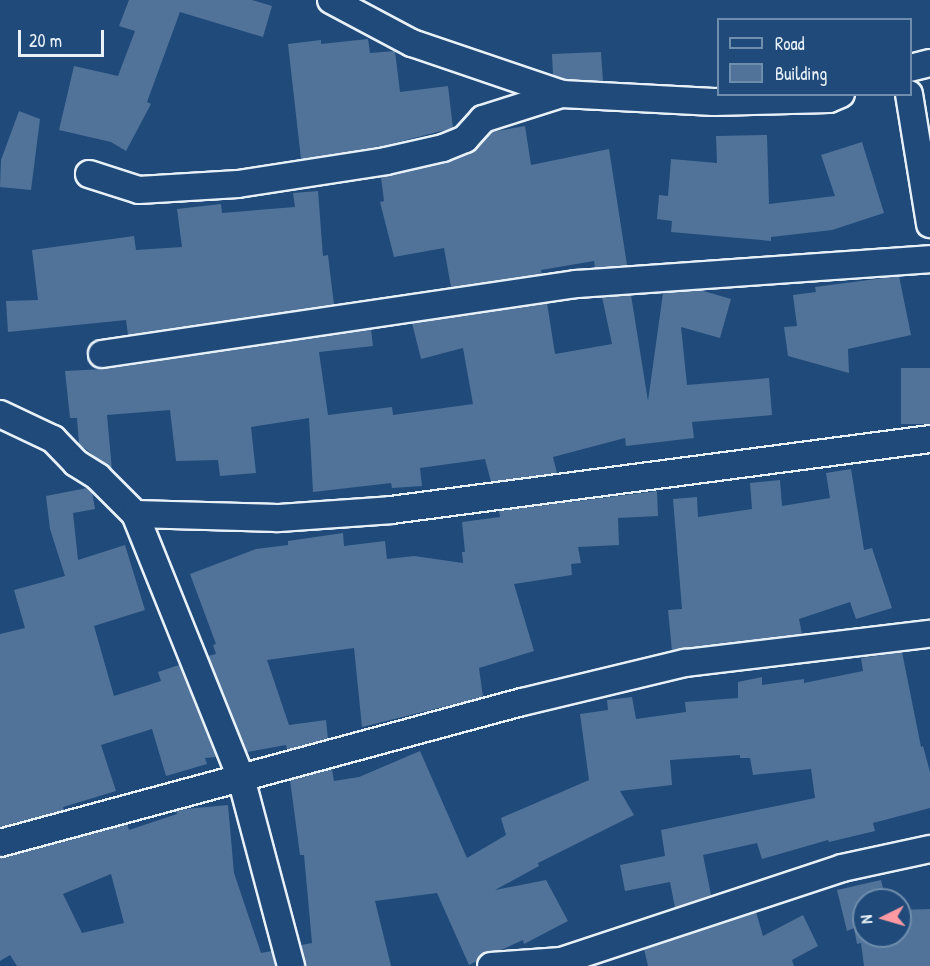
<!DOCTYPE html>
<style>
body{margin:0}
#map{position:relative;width:930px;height:966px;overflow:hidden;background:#1f4a7a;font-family:"Patrick Hand",sans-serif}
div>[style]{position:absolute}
.building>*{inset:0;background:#517399;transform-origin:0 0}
.roads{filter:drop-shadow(2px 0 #e8f1f8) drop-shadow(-2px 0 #e8f1f8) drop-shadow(0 2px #e8f1f8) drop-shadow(0 -2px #e8f1f8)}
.street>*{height:26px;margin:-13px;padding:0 13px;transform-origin:13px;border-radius:13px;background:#1f4a7a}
span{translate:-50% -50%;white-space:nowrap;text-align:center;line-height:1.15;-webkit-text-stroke:4.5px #1f4a7a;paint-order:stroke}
.legend{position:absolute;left:717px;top:18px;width:195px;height:78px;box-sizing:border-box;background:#1f4a7a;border:2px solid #6f8dac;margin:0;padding:8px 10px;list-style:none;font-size:18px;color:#e8f1f8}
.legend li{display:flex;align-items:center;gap:12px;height:30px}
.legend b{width:30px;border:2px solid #6f8dac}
.north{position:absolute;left:852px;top:888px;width:60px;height:60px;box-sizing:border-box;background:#1f4a7a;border:2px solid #6f8dac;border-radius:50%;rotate:265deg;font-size:16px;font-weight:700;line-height:24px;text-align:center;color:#e8f1f8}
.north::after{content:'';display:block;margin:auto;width:21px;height:27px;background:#ff9aa2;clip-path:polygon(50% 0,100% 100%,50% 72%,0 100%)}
.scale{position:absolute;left:18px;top:30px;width:86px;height:27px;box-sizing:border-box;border:3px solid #e8f1f8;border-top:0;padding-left:8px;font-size:18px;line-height:21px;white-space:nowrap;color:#e8f1f8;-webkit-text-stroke:4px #1f4a7a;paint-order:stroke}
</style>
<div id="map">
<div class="building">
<div style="clip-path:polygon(129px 0,252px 0,272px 6px,263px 37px,180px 12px,147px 102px,151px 104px,126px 151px,111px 142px,59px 130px,74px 66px,118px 76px,135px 31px,119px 26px)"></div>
<div style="clip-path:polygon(368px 39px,370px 53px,395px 51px,400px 92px,448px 86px,453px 128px,383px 146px,301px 159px,288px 44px,321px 40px,321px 44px)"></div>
<div style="clip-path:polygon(601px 52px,603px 81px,565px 79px,553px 75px,552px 54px)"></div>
<div style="clip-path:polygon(19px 111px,40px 119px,31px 190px,0 187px,1px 160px)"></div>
<div style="clip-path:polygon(525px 126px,531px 165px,609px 149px,627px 265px,595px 268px,594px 261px,541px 270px,542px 274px,451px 287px,444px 248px,394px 257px,380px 202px,384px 201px,381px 177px,449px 162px,471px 153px,491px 132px)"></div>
<div style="clip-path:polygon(767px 135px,769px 204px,835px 196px,821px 155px,862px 142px,884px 213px,832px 230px,771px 237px,771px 241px,671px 232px,672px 221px,657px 219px,659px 195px,668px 196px,671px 159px,717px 163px,716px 136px)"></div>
<div style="clip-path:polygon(318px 191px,323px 256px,328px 255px,334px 305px,128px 335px,126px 320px,8px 332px,6px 301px,38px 300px,32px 250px,134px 236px,136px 250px,182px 247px,177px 209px,221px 204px,222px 213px,295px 207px,293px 193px)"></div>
<div style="clip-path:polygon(899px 276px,911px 335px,848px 349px,849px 373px,788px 356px,784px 327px,797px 326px,793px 295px,816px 292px,815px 287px)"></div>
<div style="clip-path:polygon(700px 290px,731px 299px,720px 338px,681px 327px,687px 385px,769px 378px,772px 415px,692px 422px,694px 438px,626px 446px,625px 438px,553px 457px,557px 473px,491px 482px,485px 459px,420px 468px,422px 486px,392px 488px,391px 483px,313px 492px,309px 418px,251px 427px,256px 473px,220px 476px,218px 460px,176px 461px,170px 410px,107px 415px,112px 470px,79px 444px,77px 418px,70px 418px,65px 371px,104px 369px,371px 329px,373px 346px,319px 352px,328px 415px,392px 407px,393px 415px,473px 404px,463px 348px,421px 359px,412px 323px,547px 303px,555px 354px,612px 344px,602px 297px,631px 295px,648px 401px,663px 293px)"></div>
<div style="left:930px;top:368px;width:56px;height:29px;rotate:90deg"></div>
<div style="clip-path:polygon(851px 469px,864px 550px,872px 548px,892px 608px,856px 619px,850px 602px,799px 619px,802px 634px,672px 651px,668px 610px,682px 609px,673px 499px,697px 497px,698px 517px,752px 509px,750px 483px,780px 480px,782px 506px,830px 498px,826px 473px)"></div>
<div style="clip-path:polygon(87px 488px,92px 492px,95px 509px,73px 513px,78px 560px,125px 545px,145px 610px,94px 626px,114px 696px,161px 681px,158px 672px,179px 665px,216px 757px,205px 758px,207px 764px,166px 776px,152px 729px,101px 745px,116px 791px,63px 807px,64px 810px,0 827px,0 634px,25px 628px,14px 590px,65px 576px,50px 529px,46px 496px)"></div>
<div style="clip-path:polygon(657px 491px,658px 516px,618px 518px,619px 545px,578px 547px,581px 563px,571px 564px,572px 575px,514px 584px,534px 651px,479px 668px,483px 697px,362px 727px,354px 648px,267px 660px,289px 725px,326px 720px,328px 739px,287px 750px,286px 745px,247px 752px,208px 656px,216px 654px,213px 645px,216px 644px,190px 574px,256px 549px,288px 545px,288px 541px,343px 533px,344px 546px,385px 541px,387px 559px,414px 556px,463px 563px,462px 552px,465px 552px,462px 522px,500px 517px,499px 511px)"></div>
<div style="clip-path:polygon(902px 652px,921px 747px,923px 746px,930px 772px,930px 808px,873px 823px,875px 831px,829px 842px,828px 840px,762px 859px,757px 843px,703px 855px,711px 895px,675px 908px,670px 882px,625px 891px,620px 865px,665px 856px,661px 830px,815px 798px,811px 769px,753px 775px,750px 758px,740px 758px,740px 755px,670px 760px,672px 785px,620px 791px,634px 815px,538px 863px,539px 866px,495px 890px,546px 880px,568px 921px,524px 944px,523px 940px,501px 950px,483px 953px,477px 961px,469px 965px,437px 893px,375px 901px,391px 966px,306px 966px,301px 945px,312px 943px,304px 855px,300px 855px,290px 780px,332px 769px,334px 781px,359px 777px,420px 751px,467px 858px,506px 835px,501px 818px,589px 780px,580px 714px,608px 710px,607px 700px,632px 697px,636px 719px,686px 712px,685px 702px,738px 698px,738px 682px,762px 677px,762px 685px,804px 679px,804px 683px,863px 671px,861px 658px)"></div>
<div style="clip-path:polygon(evenodd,228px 805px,234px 873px,261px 953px,272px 951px,275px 966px,17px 966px,10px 955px,0 961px,0 858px,127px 824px,129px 830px,177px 814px,176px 811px,185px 809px,228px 805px,111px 874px,124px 923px,82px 933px,63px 894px,111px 874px)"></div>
<div style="clip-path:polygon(881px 880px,886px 900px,864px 900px,864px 936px,900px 936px,900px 910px,930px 909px,930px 966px,864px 966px,861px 943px,857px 944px,854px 928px,847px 931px,837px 890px)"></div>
<div style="clip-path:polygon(756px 912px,763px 936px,803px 915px,818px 946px,792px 960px,794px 966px,648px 966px,644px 949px)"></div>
</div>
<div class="roads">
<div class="street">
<div style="left:331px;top:0;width:92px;rotate:28deg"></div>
<div style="left:412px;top:43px;width:158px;rotate:18.8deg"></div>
<div style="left:562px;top:94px;width:152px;rotate:3deg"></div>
<div style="left:714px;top:102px;width:115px;rotate:-1.5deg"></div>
<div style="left:829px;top:99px;width:13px;rotate:-23deg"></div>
<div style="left:910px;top:68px;width:21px;rotate:-14deg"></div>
<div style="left:909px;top:94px;width:132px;rotate:80.8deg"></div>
<div style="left:89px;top:174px;width:52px;rotate:17.7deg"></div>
<div style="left:139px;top:190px;width:99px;rotate:-3.5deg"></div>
<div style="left:238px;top:184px;width:150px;rotate:-8.8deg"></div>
<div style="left:386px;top:161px;width:58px;rotate:-12.8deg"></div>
<div style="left:443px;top:148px;width:24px;rotate:-22deg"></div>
<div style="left:465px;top:139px;width:27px;rotate:-48deg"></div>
<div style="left:483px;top:119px;width:83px;rotate:-17.6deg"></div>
<div style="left:102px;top:354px;width:479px;rotate:-8.4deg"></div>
<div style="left:576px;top:284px;width:355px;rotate:-4deg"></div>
<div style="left:0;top:414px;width:59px;rotate:25.3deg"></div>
<div style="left:53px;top:439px;width:33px;rotate:46deg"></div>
<div style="left:76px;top:463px;width:26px;rotate:32deg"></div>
<div style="left:98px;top:477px;width:52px;rotate:45deg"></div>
<div style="left:135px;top:514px;width:284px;rotate:68.1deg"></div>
<div style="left:241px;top:778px;width:195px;rotate:75.1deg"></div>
<div style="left:135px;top:514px;width:143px;rotate:1.6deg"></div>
<div style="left:278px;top:518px;width:113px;rotate:-4deg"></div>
<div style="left:391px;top:510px;width:544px;rotate:-7.5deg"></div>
<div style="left:0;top:843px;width:541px;rotate:-15.12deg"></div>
<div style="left:522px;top:702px;width:168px;rotate:-13.5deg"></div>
<div style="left:685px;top:663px;width:247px;rotate:-6.8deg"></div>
<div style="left:491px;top:966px;width:70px;rotate:-4.1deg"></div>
<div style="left:561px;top:961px;width:296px;rotate:-18.3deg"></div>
<div style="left:842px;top:868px;width:90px;rotate:-12.2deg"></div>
</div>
</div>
<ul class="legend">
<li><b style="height:8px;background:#1f4a7a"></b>Road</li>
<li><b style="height:16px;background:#517399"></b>Building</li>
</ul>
<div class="north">N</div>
<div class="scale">20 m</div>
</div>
